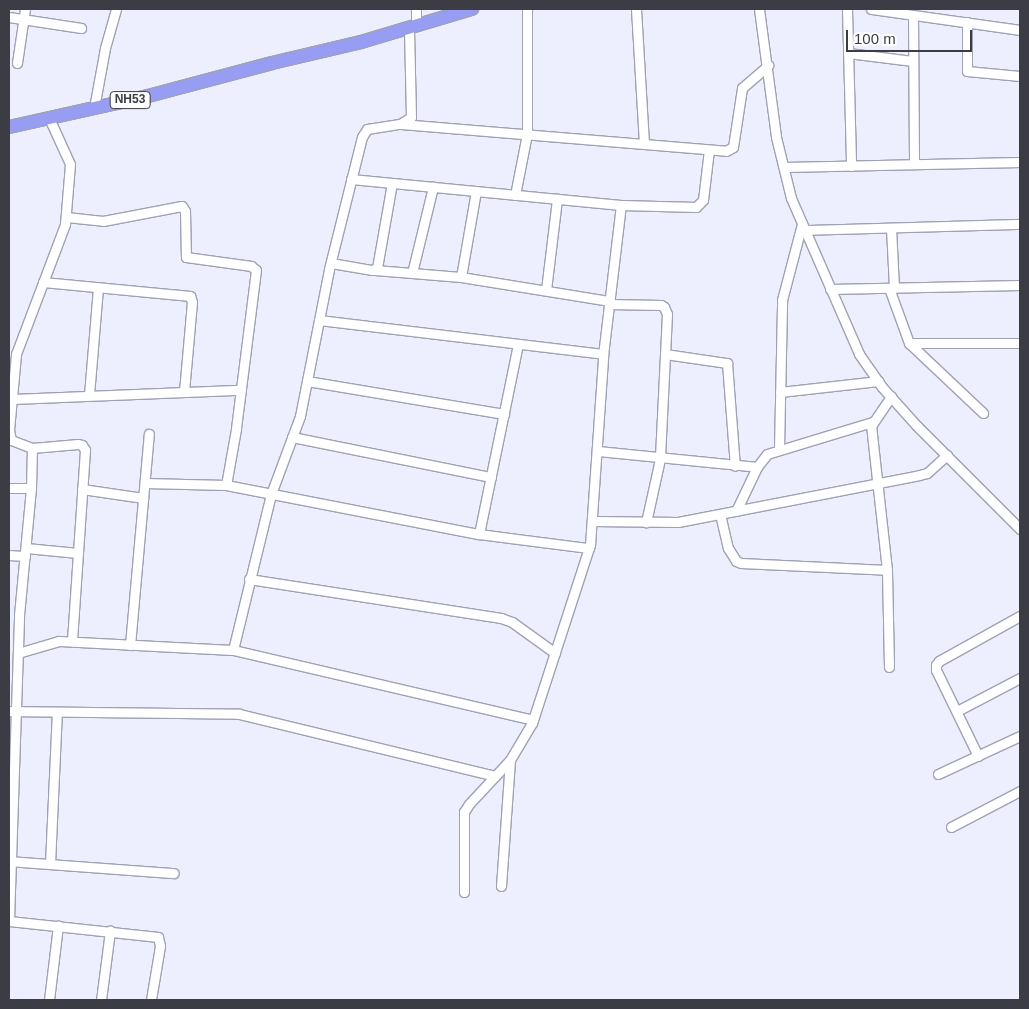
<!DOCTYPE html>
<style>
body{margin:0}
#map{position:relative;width:1029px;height:1009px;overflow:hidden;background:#edeffe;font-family:Helvetica,sans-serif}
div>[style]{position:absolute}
.roads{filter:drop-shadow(1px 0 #9fa2b3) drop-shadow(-1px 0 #9fa2b3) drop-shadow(0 1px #9fa2b3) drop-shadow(0 -1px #9fa2b3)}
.minor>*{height:9px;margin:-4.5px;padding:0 4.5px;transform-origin:4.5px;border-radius:4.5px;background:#fff}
.highway>*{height:12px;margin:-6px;padding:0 6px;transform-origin:6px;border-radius:6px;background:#979df2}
span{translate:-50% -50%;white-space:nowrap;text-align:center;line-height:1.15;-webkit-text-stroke:4.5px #fefefe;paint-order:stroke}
.shield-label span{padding:1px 4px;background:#fefefe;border:1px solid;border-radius:4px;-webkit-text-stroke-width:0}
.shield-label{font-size:12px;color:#3b3c44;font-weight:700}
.frame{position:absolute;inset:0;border:10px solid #3b3c44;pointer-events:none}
.scale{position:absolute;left:846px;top:30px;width:126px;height:22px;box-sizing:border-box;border:2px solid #3b3c44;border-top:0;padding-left:6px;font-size:15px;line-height:18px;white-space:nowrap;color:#3b3c44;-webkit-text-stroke:4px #fefefe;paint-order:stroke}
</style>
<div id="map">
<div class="roads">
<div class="minor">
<div style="left:416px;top:9px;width:17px;rotate:90deg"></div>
<div style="left:636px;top:9px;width:135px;rotate:86.6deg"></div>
<div style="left:759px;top:9px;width:129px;rotate:82.4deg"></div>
<div style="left:776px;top:137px;width:63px;rotate:76.2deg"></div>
<div style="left:791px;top:198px;width:170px;rotate:66.4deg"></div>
<div style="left:859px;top:354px;width:40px;rotate:55.1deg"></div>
<div style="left:882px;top:387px;width:52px;rotate:48.1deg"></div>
<div style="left:917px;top:426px;width:146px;rotate:45deg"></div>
<div style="left:847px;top:9px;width:157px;rotate:88.5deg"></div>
<div style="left:871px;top:9px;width:150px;rotate:8deg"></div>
<div style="left:913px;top:15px;width:149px;rotate:89.6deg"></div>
<div style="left:9px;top:17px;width:73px;rotate:8.7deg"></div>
<div style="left:967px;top:22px;width:49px;rotate:90deg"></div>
<div style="left:967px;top:71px;width:53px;rotate:5.4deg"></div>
<div style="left:848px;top:53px;width:65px;rotate:7deg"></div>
<div style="left:17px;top:63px;width:55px;rotate:-81.6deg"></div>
<div style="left:94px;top:108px;width:61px;rotate:-79.6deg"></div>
<div style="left:105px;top:48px;width:41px;rotate:-74.2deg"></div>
<div style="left:401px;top:124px;width:326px;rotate:4.7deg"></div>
<div style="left:726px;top:151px;width:8px;rotate:-30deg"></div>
<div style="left:733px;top:147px;width:60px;rotate:-81.3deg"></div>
<div style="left:742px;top:88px;width:35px;rotate:-41deg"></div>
<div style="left:784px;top:167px;width:236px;rotate:-1.2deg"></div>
<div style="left:351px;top:179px;width:271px;rotate:5.5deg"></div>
<div style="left:621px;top:205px;width:75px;rotate:1.5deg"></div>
<div style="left:696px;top:207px;width:10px;rotate:-45deg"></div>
<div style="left:703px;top:200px;width:50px;rotate:-83.2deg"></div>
<div style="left:515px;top:195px;width:62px;rotate:-78.9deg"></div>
<div style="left:527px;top:134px;width:125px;rotate:-90deg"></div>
<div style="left:66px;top:217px;width:37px;rotate:6deg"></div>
<div style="left:103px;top:221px;width:80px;rotate:-10.8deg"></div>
<div style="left:182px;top:206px;width:6px;rotate:59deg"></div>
<div style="left:185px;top:211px;width:46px;rotate:88.8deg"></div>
<div style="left:186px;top:257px;width:66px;rotate:7.9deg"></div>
<div style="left:251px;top:266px;width:6px;rotate:39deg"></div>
<div style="left:256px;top:270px;width:160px;rotate:97.2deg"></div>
<div style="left:236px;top:429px;width:57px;rotate:100.1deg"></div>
<div style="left:891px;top:228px;width:60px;rotate:87.1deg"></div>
<div style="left:804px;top:230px;width:216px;rotate:-1.6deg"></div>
<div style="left:331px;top:263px;width:42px;rotate:9.7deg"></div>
<div style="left:372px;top:270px;width:5px;rotate:-22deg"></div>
<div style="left:377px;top:268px;width:86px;rotate:-80deg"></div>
<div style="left:375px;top:270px;width:86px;rotate:4.7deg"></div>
<div style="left:461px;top:277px;width:87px;rotate:-80.1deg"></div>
<div style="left:412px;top:273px;width:89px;rotate:-76.3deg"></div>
<div style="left:461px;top:277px;width:151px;rotate:9.2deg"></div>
<div style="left:43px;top:282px;width:148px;rotate:5.4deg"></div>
<div style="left:190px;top:296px;width:6px;rotate:72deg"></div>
<div style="left:192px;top:302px;width:89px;rotate:95.1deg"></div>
<div style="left:889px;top:288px;width:59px;rotate:70deg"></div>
<div style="left:909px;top:343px;width:102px;rotate:43.4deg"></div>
<div style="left:830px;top:289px;width:190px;rotate:-1.2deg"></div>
<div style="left:546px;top:290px;width:92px;rotate:-83.1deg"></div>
<div style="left:609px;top:304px;width:52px;rotate:1.1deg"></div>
<div style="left:661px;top:305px;width:4px;rotate:34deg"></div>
<div style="left:664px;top:307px;width:8px;rotate:67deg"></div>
<div style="left:667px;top:314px;width:145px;rotate:92.8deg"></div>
<div style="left:660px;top:459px;width:65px;rotate:102.5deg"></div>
<div style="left:319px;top:320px;width:286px;rotate:6.8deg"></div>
<div style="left:909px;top:343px;width:111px"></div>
<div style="left:665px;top:354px;width:63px;rotate:8.3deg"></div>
<div style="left:727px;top:363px;width:103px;rotate:85.6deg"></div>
<div style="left:307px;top:381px;width:200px;rotate:9.5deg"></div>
<div style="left:780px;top:392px;width:99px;rotate:-6.4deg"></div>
<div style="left:89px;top:395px;width:108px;rotate:-85.2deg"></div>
<div style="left:12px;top:399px;width:229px;rotate:-2.3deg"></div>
<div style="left:292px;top:437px;width:203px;rotate:11.4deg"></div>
<div style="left:32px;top:448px;width:46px;rotate:-5deg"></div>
<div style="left:78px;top:444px;width:4px;rotate:14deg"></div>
<div style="left:82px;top:445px;width:6px;rotate:59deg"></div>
<div style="left:85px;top:450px;width:192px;rotate:93.9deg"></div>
<div style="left:779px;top:449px;width:149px;rotate:-88.8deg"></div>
<div style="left:782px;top:300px;width:79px;rotate:-75.3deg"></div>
<div style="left:598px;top:451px;width:160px;rotate:5.7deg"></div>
<div style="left:145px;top:483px;width:81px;rotate:1.4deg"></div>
<div style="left:226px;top:485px;width:258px;rotate:11deg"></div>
<div style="left:479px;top:534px;width:111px;rotate:7.3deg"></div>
<div style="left:9px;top:488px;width:22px"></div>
<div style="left:82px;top:489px;width:62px;rotate:8.4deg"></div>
<div style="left:736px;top:511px;width:49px;rotate:-64.5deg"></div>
<div style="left:757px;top:467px;width:16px;rotate:-52deg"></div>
<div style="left:767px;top:454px;width:110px;rotate:-16.9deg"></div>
<div style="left:720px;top:514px;width:35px;rotate:77deg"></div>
<div style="left:728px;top:548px;width:15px;rotate:58deg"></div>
<div style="left:736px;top:561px;width:5px;rotate:22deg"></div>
<div style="left:741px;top:563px;width:146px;rotate:2.7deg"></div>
<div style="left:593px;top:521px;width:85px;rotate:0.7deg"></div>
<div style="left:678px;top:522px;width:246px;rotate:-11deg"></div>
<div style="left:919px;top:475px;width:8px;rotate:-14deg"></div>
<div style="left:927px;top:473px;width:27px;rotate:-42deg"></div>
<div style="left:479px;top:534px;width:194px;rotate:-78.4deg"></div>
<div style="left:26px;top:548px;width:52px;rotate:5.5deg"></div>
<div style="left:9px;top:555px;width:16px;rotate:4deg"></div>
<div style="left:249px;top:579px;width:255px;rotate:8.8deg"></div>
<div style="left:501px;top:618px;width:12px;rotate:20deg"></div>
<div style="left:512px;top:622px;width:53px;rotate:35.8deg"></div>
<div style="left:130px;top:645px;width:212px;rotate:-84.9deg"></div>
<div style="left:233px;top:650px;width:161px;rotate:-76.3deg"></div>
<div style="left:271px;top:494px;width:83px;rotate:-69.6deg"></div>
<div style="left:300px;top:416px;width:150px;rotate:-78.8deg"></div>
<div style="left:329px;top:269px;width:136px;rotate:-76deg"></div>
<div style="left:362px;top:137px;width:9px;rotate:-58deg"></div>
<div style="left:367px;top:129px;width:33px;rotate:-9deg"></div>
<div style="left:400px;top:124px;width:13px;rotate:-32deg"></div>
<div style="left:411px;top:117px;width:89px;rotate:-91.3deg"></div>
<div style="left:18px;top:653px;width:43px;rotate:-16.3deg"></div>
<div style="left:59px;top:641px;width:174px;rotate:3deg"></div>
<div style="left:233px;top:650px;width:308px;rotate:13.1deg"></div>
<div style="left:889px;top:667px;width:97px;rotate:-91.2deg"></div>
<div style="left:887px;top:570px;width:145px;rotate:-96.3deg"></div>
<div style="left:871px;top:426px;width:36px;rotate:-56deg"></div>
<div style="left:9px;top:711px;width:230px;rotate:0.7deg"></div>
<div style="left:239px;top:714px;width:263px;rotate:13.6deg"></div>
<div style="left:957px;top:711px;width:71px;rotate:-27.6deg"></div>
<div style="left:978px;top:756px;width:96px;rotate:-116deg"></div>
<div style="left:936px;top:670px;width:5px;rotate:-90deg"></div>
<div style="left:936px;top:665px;width:5px;rotate:-53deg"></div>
<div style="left:939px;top:661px;width:93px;rotate:-29.1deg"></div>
<div style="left:938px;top:774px;width:90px;rotate:-24.9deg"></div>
<div style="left:951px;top:827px;width:78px;rotate:-27.6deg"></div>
<div style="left:9px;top:861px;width:165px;rotate:4.2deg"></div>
<div style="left:50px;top:864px;width:152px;rotate:-87.4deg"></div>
<div style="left:501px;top:886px;width:126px;rotate:-85.9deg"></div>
<div style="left:464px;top:892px;width:80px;rotate:-90deg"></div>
<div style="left:464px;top:812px;width:9px;rotate:-58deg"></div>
<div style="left:469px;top:804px;width:60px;rotate:-47deg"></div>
<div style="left:510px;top:760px;width:43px;rotate:-59.3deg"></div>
<div style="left:532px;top:723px;width:187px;rotate:-72deg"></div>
<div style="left:590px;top:545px;width:198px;rotate:-86deg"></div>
<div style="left:604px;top:347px;width:143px;rotate:-83.2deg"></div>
<div style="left:9px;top:920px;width:305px;rotate:-88.1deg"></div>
<div style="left:19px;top:615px;width:128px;rotate:-84.6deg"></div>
<div style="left:31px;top:488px;width:40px;rotate:-88.6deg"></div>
<div style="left:32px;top:448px;width:22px;rotate:-159deg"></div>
<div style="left:11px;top:440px;width:10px;rotate:-101deg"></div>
<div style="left:9px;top:430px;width:76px;rotate:-84.7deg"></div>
<div style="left:16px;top:354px;width:139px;rotate:-69.3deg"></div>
<div style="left:65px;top:224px;width:60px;rotate:-85.2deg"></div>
<div style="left:70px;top:164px;width:51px;rotate:-114.5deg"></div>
<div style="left:9px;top:921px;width:150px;rotate:6.1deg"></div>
<div style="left:158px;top:937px;width:9px;rotate:77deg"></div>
<div style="left:160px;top:946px;width:55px;rotate:99.5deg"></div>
<div style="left:49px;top:1000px;width:75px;rotate:-83.1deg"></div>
<div style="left:101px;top:1000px;width:70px;rotate:-82.6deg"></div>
</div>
<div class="highway">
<div style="left:9px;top:127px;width:142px;rotate:-12.6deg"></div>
<div style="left:148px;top:96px;width:128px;rotate:-14.9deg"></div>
<div style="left:272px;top:63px;width:91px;rotate:-13.3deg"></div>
<div style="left:361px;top:42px;width:116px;rotate:-16.6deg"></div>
</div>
</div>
<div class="shield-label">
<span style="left:130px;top:100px">NH53</span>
</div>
<div class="frame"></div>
<div class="scale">100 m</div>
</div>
